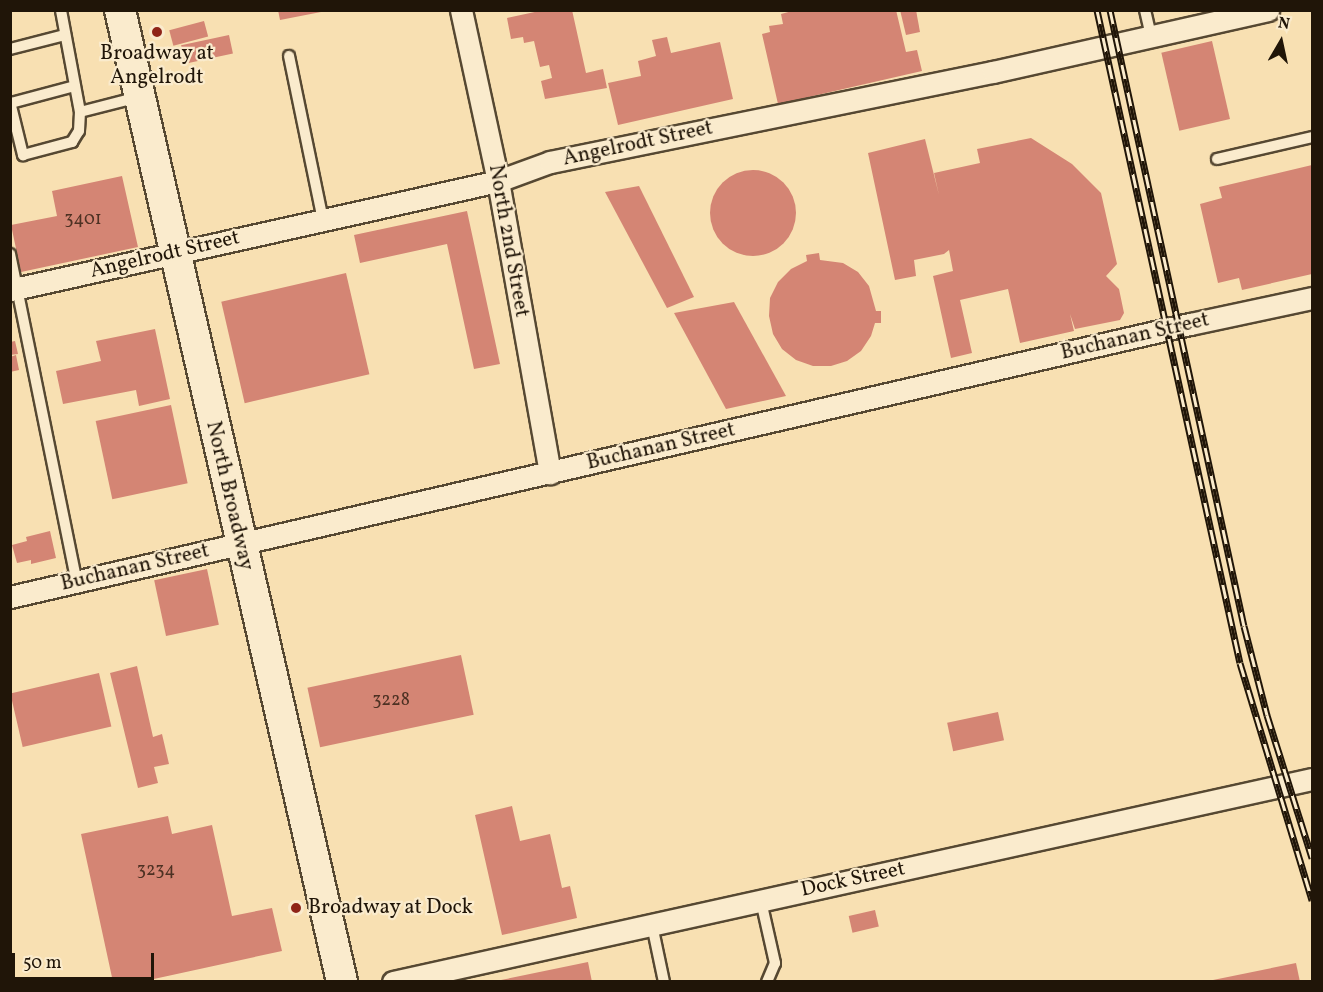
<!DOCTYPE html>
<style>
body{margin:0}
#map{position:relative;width:1323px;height:992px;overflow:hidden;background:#f8e0b2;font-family:Vollkorn,serif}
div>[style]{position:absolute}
.building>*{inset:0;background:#d48574;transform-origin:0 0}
.round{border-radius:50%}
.roads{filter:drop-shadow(2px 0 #564832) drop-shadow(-2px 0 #564832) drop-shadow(0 2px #564832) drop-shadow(0 -2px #564832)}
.lane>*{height:10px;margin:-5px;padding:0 5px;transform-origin:5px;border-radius:5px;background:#faebcd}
.street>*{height:21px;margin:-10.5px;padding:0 10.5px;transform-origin:10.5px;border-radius:10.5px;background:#faebcd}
.secondary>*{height:30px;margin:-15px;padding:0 15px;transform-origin:15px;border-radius:15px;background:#faebcd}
.rail>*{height:7px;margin-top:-3.5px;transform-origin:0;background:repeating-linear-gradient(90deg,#faebcd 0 14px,#201508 0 28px);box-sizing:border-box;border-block:2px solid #201508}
.dots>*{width:16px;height:16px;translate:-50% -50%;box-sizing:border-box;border:3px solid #faebcd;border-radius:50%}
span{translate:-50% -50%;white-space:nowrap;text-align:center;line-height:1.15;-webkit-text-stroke:4.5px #faebcd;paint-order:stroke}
.number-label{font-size:18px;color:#4d3123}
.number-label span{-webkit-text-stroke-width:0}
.poi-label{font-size:21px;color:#201508}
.left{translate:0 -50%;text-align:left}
.street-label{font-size:21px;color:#201508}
.frame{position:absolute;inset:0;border:12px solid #201508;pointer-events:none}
.north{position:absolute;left:1251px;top:12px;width:60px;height:60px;-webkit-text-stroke:4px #faebcd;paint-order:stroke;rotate:9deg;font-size:16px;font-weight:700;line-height:24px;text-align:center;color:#201508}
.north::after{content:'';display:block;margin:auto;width:21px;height:27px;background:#201508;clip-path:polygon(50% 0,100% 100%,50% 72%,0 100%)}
.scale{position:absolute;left:12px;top:953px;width:142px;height:27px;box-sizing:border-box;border:3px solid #201508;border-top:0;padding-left:8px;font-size:18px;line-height:21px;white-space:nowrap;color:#201508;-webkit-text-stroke:4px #faebcd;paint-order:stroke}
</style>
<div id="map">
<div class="building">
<div style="clip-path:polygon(278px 10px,321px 10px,321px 12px,280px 20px)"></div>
<div style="clip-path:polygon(544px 10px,572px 10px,586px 73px,603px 69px,607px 88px,545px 99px,541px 81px,552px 78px,549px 65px,540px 67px,534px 41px,524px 43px,523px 37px,511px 39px,507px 18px)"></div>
<div style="clip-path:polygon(796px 10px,896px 10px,906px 52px,917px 50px,922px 71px,778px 104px,762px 34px,770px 32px,769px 26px,783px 24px,781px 14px)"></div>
<div style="clip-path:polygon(900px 10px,916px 10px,920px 32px,906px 35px)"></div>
<div style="left:204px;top:21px;width:16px;height:36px;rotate:75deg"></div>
<div style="left:229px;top:35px;width:19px;height:49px;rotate:78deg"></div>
<div style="clip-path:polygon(667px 37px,671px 53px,720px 42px,733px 99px,618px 125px,608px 83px,641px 76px,638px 61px,656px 56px,652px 40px)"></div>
<div style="left:1212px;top:41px;width:80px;height:52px;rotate:77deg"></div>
<div style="clip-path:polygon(1031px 138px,1072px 164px,1101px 193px,1117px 264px,1106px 276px,1119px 289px,1124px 313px,1120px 320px,1075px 329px,1070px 314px,1074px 331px,1020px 343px,1008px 289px,960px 300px,972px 353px,951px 358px,933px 276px,953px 271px,949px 250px,944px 254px,914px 260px,916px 276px,895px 280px,868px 153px,925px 139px,939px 195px,934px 173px,980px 163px,977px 149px)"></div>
<div style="clip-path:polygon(1312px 165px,1312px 274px,1242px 290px,1239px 278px,1218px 283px,1200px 204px,1222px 198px,1219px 187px)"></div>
<div class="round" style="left:710px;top:170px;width:86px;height:86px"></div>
<div style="clip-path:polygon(122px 176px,138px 247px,21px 272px,11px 225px,57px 216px,52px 191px)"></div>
<div style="clip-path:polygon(639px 186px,694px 297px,667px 308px,605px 192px)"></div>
<div style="clip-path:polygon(467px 211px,500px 364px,474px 369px,447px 244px,360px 263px,354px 235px)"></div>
<div style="clip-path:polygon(819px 253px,820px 260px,843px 263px,858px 272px,869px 286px,876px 311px,881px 311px,881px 323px,875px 323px,871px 336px,861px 351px,847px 361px,831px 366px,813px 366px,796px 360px,782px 349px,773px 334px,769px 316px,770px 298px,778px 282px,791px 269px,807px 261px,806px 255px)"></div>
<div style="left:346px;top:273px;width:104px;height:128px;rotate:77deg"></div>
<div style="clip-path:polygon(734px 302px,786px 396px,726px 409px,674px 313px)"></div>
<div style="clip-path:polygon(155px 329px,170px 399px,139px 406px,136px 390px,63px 404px,56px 371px,101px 361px,96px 341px)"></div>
<div style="clip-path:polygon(15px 341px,18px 354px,10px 355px,10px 342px)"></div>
<div style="clip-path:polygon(16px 355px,19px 370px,10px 372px,10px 357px)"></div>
<div style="left:171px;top:405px;width:80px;height:77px;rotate:78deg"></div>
<div style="clip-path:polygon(50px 531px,56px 558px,31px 564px,31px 560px,17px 563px,12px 545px,27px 541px,26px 537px)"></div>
<div style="left:207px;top:569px;width:57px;height:54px;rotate:78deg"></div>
<div style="left:461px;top:655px;width:61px;height:157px;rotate:78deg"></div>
<div style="clip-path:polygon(137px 666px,153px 737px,162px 734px,169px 764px,154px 767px,158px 783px,138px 788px,110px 673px)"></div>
<div style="left:99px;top:673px;width:55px;height:91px;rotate:77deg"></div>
<div style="left:998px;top:712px;width:29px;height:52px;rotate:78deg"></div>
<div style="clip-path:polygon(512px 806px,520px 841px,550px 834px,562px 888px,570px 886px,577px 918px,502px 935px,475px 815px)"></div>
<div style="clip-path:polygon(168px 816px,172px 834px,212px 825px,232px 916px,272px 908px,282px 951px,140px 982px,113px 982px,81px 834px)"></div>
<div style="left:875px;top:910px;width:17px;height:27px;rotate:77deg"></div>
<div style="clip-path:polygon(588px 962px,592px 982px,501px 982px,501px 980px)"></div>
<div style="clip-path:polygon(1296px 963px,1300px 982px,1213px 982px,1213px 980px)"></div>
</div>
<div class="roads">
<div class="lane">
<div style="left:1145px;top:10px;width:27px;rotate:77deg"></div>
<div style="left:10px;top:49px;width:57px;rotate:-14.3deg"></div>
<div style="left:289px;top:56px;width:167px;rotate:78.3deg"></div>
<div style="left:10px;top:102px;width:55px;rotate:76.2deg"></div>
<div style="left:23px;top:155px;width:51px;rotate:-14.9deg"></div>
<div style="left:72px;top:142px;width:13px;rotate:-58deg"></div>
<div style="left:79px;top:131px;width:19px;rotate:-87deg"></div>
<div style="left:80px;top:112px;width:104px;rotate:-100.6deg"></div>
<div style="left:11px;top:103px;width:66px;rotate:-14.9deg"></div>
<div style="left:80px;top:112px;width:61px;rotate:-14.3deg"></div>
<div style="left:1217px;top:159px;width:98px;rotate:-13deg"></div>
<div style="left:10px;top:254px;width:335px;rotate:78.5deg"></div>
<div style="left:761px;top:901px;width:64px;rotate:77.3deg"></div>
<div style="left:775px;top:963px;width:21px;rotate:113deg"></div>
<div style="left:652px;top:925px;width:58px;rotate:78.1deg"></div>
</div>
<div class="street">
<div style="left:461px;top:10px;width:175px;rotate:77.8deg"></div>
<div style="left:498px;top:181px;width:297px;rotate:79.9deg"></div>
<div style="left:10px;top:290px;width:500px;rotate:-12.59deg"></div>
<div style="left:498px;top:181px;width:55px;rotate:-20.1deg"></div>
<div style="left:550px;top:162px;width:452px;rotate:-11.5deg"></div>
<div style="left:993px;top:72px;width:282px;rotate:-12.7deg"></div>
<div style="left:10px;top:597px;width:1211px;rotate:-13.03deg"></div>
<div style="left:1190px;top:324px;width:125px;rotate:-12deg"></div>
<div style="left:393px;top:982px;width:941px;rotate:-12.46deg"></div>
</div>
<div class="secondary">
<div style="left:120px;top:10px;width:997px;rotate:77.13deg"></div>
</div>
</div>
<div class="rail">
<div style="left:1097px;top:10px;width:668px;rotate:77.65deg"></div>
<div style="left:1240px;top:663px;width:248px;rotate:73.1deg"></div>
<div style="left:1110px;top:10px;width:630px;rotate:77.73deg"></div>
<div style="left:1244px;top:626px;width:92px;rotate:75.5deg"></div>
<div style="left:1267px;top:715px;width:150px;rotate:72.5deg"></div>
</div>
<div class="dots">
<div style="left:157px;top:32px;background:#8f2418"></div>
<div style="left:296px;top:908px;background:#8f2418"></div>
</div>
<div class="number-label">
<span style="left:83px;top:220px">3401</span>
<span style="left:391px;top:701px">3228</span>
<span style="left:156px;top:871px">3234</span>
</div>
<div class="poi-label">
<span style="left:157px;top:66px">Broadway at<br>Angelrodt</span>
<span class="left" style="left:308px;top:908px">Broadway at Dock</span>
</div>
<div class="street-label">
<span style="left:638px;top:144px;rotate:-12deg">Angelrodt Street</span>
<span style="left:508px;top:241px;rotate:80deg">North 2nd Street</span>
<span style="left:165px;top:255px;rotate:-13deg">Angelrodt Street</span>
<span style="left:1135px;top:337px;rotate:-13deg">Buchanan Street</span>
<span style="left:661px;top:447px;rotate:-13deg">Buchanan Street</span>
<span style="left:229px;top:496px;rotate:77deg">North Broadway</span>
<span style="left:135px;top:568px;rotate:-13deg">Buchanan Street</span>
<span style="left:853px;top:880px;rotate:-12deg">Dock Street</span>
</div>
<div class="frame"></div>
<div class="north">N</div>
<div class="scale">50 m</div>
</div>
